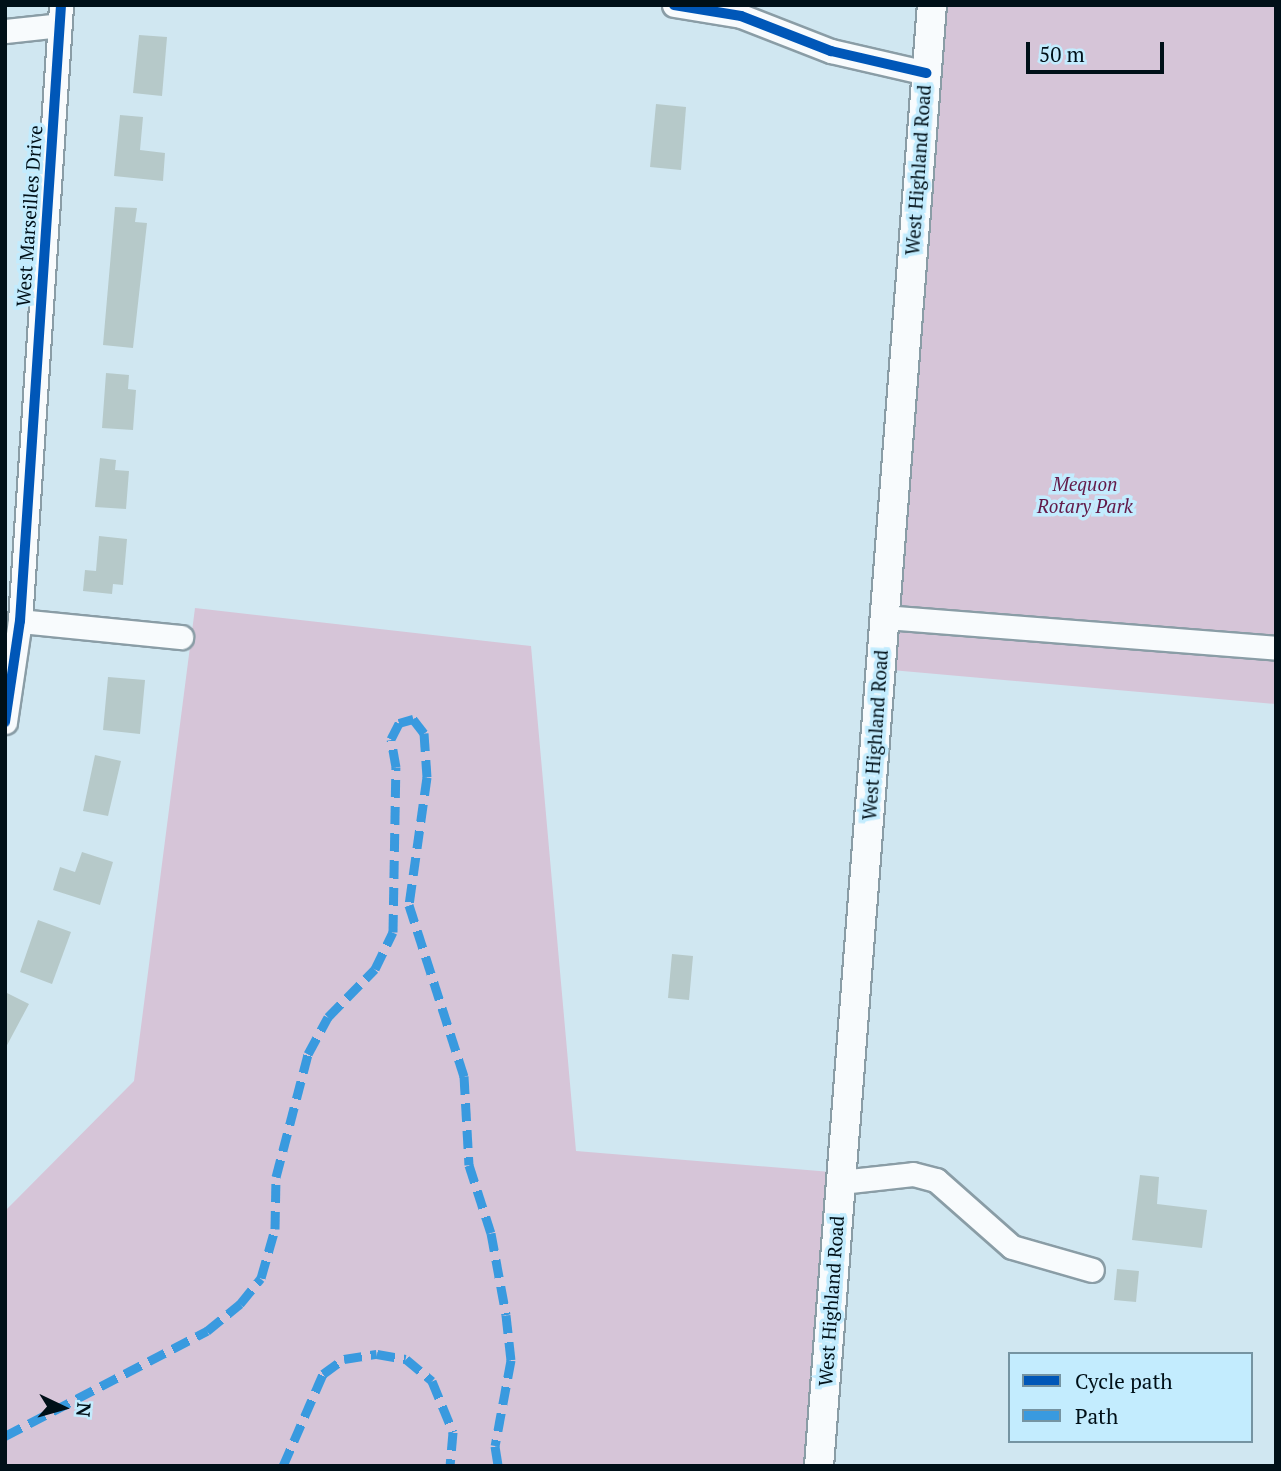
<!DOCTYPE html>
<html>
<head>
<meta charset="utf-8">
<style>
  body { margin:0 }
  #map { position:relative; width:1281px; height:1471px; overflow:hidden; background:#d0e7f1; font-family:"PT Serif",serif }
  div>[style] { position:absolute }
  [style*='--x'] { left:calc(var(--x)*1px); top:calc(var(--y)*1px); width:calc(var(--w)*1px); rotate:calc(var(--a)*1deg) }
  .green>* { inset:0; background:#d6c5d8 }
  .building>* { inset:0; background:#b6c9c9 }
  .roads { filter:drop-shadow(2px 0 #8a9da6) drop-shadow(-2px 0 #8a9da6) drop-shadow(0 2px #8a9da6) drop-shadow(0 -2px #8a9da6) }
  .minor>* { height:23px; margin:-11.5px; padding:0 11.5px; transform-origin:11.5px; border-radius:11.5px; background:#f8fbfd }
  .major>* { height:28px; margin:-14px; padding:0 14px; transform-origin:14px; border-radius:14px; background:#f8fbfd }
  .quiet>* { height:9px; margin-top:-4.5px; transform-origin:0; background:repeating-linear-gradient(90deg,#399adf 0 18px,transparent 0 27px) }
  .cycleway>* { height:10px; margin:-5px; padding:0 5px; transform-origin:5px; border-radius:5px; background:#0057b8 }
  span { translate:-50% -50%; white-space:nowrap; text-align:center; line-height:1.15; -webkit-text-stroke:7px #c3ecfe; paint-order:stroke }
  .street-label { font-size:19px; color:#001018 }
  .park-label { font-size:19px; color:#631a49; font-style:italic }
  .frame { position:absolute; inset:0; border:7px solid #001018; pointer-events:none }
  .legend { position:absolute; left:1008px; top:1352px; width:245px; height:91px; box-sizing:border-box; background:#c3ecfe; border:2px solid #7594a2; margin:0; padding:9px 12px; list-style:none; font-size:21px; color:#001018 }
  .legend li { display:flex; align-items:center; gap:14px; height:35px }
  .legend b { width:35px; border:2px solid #7594a2 }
  .north { position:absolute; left:28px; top:1373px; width:70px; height:70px; -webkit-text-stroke:5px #c3ecfe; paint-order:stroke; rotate:95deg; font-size:19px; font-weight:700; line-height:28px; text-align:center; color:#001018 }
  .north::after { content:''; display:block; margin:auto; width:24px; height:32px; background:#001018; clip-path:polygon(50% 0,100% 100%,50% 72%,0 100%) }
  .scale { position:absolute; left:1026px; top:42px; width:138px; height:32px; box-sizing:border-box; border:4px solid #001018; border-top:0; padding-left:9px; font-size:21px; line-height:24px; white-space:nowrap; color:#001018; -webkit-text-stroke:5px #c3ecfe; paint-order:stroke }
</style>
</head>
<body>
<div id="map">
  <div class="green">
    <div style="clip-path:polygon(932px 5px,1276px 5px,1276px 704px,880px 669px)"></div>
    <div style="clip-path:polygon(195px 608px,531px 646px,576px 1151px,831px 1172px,819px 1466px,5px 1466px,5px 1211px,134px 1081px)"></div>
  </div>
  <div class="building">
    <div style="clip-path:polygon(139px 35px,167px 37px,162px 96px,133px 93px)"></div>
    <div style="clip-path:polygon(656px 104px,686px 107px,681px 170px,650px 167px)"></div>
    <div style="clip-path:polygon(120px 115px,143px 117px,140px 150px,165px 153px,163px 181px,114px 176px)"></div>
    <div style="clip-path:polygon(115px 207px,137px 208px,135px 222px,147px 223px,133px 348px,103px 345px)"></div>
    <div style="clip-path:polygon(106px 373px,129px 375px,128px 389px,136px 390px,133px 430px,102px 428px)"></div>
    <div style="clip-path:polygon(100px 458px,116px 460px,115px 470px,129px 471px,126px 509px,95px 507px)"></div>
    <div style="clip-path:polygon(99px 536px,127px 539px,123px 585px,113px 584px,112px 594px,83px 591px,85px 570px,96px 571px)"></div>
    <div style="clip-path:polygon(108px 677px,145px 680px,140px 734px,103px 730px)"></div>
    <div style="clip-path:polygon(95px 755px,121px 761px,108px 816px,83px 811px)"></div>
    <div style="clip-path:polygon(82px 852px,113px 862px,100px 905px,53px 890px,60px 867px,75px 872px)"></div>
    <div style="clip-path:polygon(38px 920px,71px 932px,52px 984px,20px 972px)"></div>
    <div style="clip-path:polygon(672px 954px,693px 956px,689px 1000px,668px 998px)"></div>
    <div style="clip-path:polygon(5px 992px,29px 1004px,5px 1049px)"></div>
    <div style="clip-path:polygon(1140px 1175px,1159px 1177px,1157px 1204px,1207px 1210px,1202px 1248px,1132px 1240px)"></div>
    <div style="clip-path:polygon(1117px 1269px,1139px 1271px,1136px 1302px,1114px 1300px)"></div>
  </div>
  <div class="roads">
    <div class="minor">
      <div style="--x:674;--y:5;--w:68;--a:9.3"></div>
      <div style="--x:741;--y:16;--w:97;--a:21.3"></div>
      <div style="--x:831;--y:51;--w:98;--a:13"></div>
      <div style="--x:5;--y:31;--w:55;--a:-6.2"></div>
      <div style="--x:885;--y:617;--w:392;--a:4.5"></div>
      <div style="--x:20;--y:621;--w:162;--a:5.7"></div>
      <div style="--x:5;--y:722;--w:102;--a:-81.6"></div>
      <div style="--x:20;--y:621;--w:617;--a:-86.19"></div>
      <div style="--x:841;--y:1182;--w:72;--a:-6.3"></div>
      <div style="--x:913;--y:1174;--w:24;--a:15"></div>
      <div style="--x:936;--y:1180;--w:101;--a:41.4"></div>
      <div style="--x:1012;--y:1247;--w:83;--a:16"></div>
    </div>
    <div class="major">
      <div style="--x:819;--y:1466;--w:1465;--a:-85.58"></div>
    </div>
  </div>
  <div class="quiet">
    <div style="--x:5;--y:1436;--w:228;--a:-27.5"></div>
    <div style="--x:207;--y:1331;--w:43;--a:-39.3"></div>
    <div style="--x:240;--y:1304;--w:33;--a:-51"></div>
    <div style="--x:261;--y:1278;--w:51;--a:-74.1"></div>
    <div style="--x:275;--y:1229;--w:52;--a:-88.9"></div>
    <div style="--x:276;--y:1177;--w:127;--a:-75.4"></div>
    <div style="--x:308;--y:1054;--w:42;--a:-61.6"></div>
    <div style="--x:328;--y:1017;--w:67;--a:-45.6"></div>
    <div style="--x:375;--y:969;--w:41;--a:-64.1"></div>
    <div style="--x:393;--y:932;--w:165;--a:-89"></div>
    <div style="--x:396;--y:767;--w:28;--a:-100"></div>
    <div style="--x:391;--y:739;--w:18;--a:-63"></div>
    <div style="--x:399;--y:723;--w:15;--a:-16"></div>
    <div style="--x:413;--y:719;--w:18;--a:52"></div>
    <div style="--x:424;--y:733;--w:44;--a:86.1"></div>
    <div style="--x:427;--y:777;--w:129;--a:98"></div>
    <div style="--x:409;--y:905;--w:180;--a:72.2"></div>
    <div style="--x:464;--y:1076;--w:89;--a:86.8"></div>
    <div style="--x:469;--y:1165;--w:71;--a:72.1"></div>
    <div style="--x:491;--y:1233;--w:83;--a:79.6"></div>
    <div style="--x:506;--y:1315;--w:45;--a:83.7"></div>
    <div style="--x:511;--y:1360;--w:87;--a:100.5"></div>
    <div style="--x:495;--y:1446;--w:20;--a:81"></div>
    <div style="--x:283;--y:1466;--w:100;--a:-66.5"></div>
    <div style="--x:323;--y:1374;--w:26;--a:-36"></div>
    <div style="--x:344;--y:1359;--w:33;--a:-9"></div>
    <div style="--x:377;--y:1354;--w:29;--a:10"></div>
    <div style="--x:406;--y:1359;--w:34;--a:40"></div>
    <div style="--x:432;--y:1381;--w:55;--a:67.6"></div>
    <div style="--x:453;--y:1432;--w:34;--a:95"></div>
  </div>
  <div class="cycleway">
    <div style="--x:674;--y:5;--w:68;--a:9.3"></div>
    <div style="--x:741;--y:16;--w:97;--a:21.3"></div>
    <div style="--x:831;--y:51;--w:98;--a:13"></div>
    <div style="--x:5;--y:722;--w:102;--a:-81.6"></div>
    <div style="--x:20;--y:621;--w:617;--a:-86.19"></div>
  </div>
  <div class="street-label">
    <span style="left:918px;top:170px;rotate:-86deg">West Highland Road</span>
    <span style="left:29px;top:216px;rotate:-86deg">West Marseilles Drive</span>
    <span style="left:875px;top:735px;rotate:-86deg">West Highland Road</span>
    <span style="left:831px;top:1301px;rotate:-86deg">West Highland Road</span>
  </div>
  <div class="park-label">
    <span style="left:1085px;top:495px">Mequon<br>Rotary Park</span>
  </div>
  <div class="frame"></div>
  <ul class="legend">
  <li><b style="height:9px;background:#0057b8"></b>Cycle path</li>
  <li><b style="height:9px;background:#399adf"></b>Path</li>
  </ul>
  <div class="north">N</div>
  <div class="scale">50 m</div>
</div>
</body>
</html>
